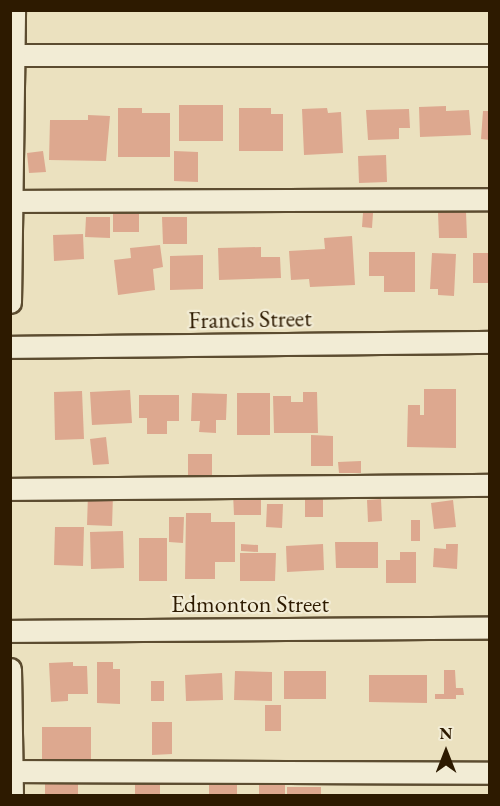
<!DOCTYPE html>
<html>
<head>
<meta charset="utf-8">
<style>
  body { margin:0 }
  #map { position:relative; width:500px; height:806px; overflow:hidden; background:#ebe1bf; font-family:"EB Garamond",serif }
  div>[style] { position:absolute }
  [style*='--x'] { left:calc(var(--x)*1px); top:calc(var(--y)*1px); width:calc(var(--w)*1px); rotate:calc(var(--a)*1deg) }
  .building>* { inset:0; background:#dda88f }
  .roads { filter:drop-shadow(2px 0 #5c4c30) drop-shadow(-2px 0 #5c4c30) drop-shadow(0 2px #5c4c30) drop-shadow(0 -2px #5c4c30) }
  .minor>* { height:21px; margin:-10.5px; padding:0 10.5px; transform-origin:10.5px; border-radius:10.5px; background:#f2ecd5 }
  span { translate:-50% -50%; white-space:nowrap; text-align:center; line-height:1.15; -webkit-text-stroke:4.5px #f2ecd5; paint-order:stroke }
  .street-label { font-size:24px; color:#2d1a00 }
  .frame { position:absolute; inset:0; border:12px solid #2d1a00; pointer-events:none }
  .north { position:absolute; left:416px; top:722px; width:60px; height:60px; -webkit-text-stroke:4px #f2ecd5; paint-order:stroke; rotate:0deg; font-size:16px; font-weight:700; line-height:24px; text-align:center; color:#2d1a00 }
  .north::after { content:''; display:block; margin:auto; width:21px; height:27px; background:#2d1a00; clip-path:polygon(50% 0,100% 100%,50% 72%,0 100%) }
</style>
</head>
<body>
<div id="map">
  <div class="building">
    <div style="clip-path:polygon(179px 105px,223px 105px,223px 141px,179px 141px)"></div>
    <div style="clip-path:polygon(446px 106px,446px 111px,469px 110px,471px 135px,420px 137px,419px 107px)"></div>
    <div style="clip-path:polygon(118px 108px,142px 108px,142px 113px,170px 113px,170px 157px,118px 157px)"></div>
    <div style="clip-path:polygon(239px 108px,271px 108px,271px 114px,283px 114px,283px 151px,239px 151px)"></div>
    <div style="clip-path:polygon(327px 108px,328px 113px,341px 112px,343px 153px,304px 155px,302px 109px)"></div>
    <div style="clip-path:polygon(409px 109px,410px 128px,399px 128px,399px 139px,368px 140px,366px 110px)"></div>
    <div style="clip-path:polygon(483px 111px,490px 111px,490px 140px,481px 139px)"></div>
    <div style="clip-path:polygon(88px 115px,110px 116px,106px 161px,49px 160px,50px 120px,88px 120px)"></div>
    <div style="clip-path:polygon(43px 151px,46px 172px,29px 173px,27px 153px)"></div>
    <div style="clip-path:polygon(174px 151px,198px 152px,198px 182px,174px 181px)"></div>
    <div style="clip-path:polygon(386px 155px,387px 182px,359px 183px,358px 156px)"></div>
    <div style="clip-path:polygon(438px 212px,466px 212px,467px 238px,439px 238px)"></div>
    <div style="clip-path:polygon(113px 213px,139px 213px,139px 232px,113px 232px)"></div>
    <div style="clip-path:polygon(363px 213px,373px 213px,372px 228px,362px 227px)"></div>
    <div style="clip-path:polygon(86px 217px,110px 217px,110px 238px,85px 237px)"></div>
    <div style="clip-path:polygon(162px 217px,187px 217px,187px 244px,163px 244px)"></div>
    <div style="clip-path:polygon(83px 234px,84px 259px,54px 261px,53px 235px)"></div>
    <div style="clip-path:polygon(352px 236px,355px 285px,310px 287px,309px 279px,291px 280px,289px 251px,325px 249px,324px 238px)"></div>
    <div style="clip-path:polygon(160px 245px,163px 267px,153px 269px,155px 290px,118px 295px,114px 260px,131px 258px,130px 248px)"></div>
    <div style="clip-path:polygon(261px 247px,261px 257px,280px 257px,281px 278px,219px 280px,218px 248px)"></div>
    <div style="clip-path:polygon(369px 252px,415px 252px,415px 292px,384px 292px,384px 276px,369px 276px)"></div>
    <div style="clip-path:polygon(432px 253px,456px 254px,454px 296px,438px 295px,438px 289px,430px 289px)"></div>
    <div style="clip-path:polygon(473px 253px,490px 253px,490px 283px,473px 283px)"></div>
    <div style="clip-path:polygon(203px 255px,203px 289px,170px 290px,170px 256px)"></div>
    <div style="clip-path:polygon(424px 389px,456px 389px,456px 448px,407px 447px,408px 405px,420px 405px,420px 415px,424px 415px)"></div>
    <div style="clip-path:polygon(130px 390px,132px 423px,92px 425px,90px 392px)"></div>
    <div style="clip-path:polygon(82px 391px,84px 439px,55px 440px,54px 392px)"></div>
    <div style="clip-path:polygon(303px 392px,317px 392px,318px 433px,274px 433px,273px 396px,291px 396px,291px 402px,303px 402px)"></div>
    <div style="clip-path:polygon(192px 393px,227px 394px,226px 420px,216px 420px,216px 433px,199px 432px,200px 421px,191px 421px)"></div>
    <div style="clip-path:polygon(237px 393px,270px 393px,270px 435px,237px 435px)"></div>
    <div style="clip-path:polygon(139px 395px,179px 395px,179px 421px,167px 421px,167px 434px,147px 434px,147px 418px,139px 418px)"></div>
    <div style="clip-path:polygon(311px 435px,333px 436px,333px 466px,311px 466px)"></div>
    <div style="clip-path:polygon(106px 437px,109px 464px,93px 465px,90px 439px)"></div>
    <div style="clip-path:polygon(188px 454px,212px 454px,212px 476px,188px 476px)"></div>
    <div style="clip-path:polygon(361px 461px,361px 473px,339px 473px,338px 462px)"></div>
    <div style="clip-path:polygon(305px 491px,328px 491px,328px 498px,323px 498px,323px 517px,305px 517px)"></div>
    <div style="clip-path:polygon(261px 492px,261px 515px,234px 515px,233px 493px)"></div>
    <div style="clip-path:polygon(88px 494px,113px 494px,112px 526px,87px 525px)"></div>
    <div style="clip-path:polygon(381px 499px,382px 521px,368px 522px,367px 500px)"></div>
    <div style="clip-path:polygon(453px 500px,456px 527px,434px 529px,431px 503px)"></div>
    <div style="clip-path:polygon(267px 504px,283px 504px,282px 528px,266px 527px)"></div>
    <div style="clip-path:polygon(186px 513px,211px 513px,211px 522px,235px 522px,235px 562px,215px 562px,215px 579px,185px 579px)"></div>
    <div style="clip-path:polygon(169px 517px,184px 517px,183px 543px,169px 542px)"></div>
    <div style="clip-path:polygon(411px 520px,420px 520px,420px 541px,411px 541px)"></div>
    <div style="clip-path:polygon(55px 527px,84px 527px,83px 566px,54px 565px)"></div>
    <div style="clip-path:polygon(123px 531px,124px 568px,91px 569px,90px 532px)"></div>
    <div style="clip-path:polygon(139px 538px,167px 538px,167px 581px,139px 581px)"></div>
    <div style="clip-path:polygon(335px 542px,378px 542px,378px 568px,336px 568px)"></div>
    <div style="clip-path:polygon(241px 544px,258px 545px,258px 552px,241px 551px)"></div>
    <div style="clip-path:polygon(323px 544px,324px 570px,287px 572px,286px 546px)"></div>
    <div style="clip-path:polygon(446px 544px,458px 544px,457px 569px,433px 567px,434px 548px,446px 549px)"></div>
    <div style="clip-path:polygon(400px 552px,416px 552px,416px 583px,386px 583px,386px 560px,400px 560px)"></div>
    <div style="clip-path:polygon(240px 553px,276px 553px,275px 581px,240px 581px)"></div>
    <div style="clip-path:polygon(73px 662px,73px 666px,87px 666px,88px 694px,68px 694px,68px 701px,51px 702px,49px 663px)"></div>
    <div style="clip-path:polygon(97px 662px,113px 662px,113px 669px,120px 669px,120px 704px,97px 703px)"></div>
    <div style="clip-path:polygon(444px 670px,455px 670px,456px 688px,463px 688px,464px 695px,456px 695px,456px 699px,435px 699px,435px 694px,444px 694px)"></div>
    <div style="clip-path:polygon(235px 671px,272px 672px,272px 701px,234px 700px)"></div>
    <div style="clip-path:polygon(284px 671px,326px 671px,326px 699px,284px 699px)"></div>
    <div style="clip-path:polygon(222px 673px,223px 700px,186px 701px,185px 675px)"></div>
    <div style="clip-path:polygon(369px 675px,427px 675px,427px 703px,369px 702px)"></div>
    <div style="clip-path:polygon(151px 681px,164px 681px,164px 701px,151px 701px)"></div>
    <div style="clip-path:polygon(265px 705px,281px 705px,281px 731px,265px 731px)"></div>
    <div style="clip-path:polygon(152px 722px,172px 722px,172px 754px,152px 755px)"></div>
    <div style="clip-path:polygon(42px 727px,91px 727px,91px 760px,42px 760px)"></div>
    <div style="clip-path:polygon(45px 778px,78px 778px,78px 796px,45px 796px)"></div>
    <div style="clip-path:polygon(135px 778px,160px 778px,160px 796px,135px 796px)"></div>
    <div style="clip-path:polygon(209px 780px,237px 780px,237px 796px,209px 796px)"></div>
    <div style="clip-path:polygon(259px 783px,285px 783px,285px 796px,259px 796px)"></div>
    <div style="clip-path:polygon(287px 787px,321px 787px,321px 796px,287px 796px)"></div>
  </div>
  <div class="roads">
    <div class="minor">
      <div style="--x:10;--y:55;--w:480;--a:0"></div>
      <div style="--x:10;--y:201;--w:480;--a:-0.2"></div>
      <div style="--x:10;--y:302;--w:292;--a:-89.2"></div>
      <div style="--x:10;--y:347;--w:480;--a:-0.6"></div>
      <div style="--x:10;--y:489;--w:480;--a:-0.5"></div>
      <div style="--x:10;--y:631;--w:480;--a:-0.4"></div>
      <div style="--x:10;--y:669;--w:127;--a:89.1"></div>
      <div style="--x:10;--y:771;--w:480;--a:0.2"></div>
    </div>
  </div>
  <div class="street-label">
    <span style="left:250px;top:319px;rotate:-1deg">Francis Street</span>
    <span style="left:250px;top:604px">Edmonton Street</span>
  </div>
  <div class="frame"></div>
  <div class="north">N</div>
</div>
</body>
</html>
